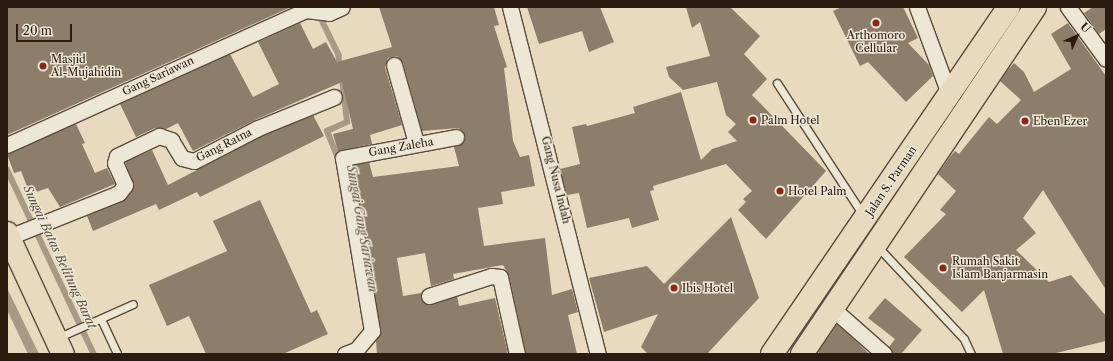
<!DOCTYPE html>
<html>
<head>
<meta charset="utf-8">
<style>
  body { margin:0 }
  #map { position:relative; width:1113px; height:361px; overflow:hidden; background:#e7dabf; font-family:"Libre Caslon Text",serif }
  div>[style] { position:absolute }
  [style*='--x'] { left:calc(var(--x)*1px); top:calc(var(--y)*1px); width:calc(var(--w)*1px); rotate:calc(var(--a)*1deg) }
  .water>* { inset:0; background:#a79984 }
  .stream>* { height:5.5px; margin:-2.75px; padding:0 2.75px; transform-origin:2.75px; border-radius:2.75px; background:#a79984 }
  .building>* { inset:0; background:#8d7e6b }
  .roads { filter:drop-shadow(1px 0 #5b4b3c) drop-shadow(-1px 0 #5b4b3c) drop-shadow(0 1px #5b4b3c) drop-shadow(0 -1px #5b4b3c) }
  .lane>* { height:7px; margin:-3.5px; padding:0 3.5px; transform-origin:3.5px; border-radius:3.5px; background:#efe7d5 }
  .street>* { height:15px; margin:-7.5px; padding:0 7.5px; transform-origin:7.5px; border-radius:7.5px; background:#efe7d5 }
  .primary>* { height:22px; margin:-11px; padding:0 11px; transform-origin:11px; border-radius:11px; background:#e7dabf }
  .highway>* { height:22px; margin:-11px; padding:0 11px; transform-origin:11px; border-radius:11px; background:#e7dabf }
  .dots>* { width:11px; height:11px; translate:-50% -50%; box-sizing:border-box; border:2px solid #efe7d5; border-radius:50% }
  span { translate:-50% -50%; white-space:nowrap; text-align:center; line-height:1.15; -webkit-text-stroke:3px #efe7d5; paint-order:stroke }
  .poi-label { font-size:11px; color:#2c1b11 }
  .left { translate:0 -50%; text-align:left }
  .street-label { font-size:11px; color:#2c1b11 }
  .water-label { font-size:12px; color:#5d4d3f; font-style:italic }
  .frame { position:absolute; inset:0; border:8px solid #2c1b11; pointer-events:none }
  .north { position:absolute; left:1057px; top:16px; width:40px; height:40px; -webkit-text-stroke:3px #efe7d5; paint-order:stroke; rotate:45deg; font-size:11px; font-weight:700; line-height:16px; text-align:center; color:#2c1b11 }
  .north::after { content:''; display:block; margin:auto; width:14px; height:18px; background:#2c1b11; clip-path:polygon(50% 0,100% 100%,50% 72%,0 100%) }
  .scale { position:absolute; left:16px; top:24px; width:56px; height:18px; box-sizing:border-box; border:2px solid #2c1b11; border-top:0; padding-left:5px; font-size:12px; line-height:14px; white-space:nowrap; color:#2c1b11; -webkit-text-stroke:3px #efe7d5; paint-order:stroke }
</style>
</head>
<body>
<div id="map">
  <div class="water">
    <div style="clip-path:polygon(7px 288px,39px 354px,28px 354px,7px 310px)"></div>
  </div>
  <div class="stream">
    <div style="--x:319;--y:14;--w:46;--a:64"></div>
    <div style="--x:339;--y:55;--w:13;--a:86"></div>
    <div style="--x:339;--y:161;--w:32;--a:-112"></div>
    <div style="--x:327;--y:131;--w:22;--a:-24"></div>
    <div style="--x:347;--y:122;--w:43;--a:-96.6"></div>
    <div style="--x:7;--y:169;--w:204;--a:64.8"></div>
  </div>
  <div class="building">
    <div style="clip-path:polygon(7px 7px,291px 7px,7px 135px)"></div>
    <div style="clip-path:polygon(379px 7px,494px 7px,499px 25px,494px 26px,507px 67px,504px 68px,513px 141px,520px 157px,529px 155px,535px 186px,501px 192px,503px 204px,478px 208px,484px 246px,545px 238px,552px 295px,572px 289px,578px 312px,568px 315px,577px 354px,526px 354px,509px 275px,503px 265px,453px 274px,454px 279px,431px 286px,425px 253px,397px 258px,403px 296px,421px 293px,421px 299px,428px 305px,457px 296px,459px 306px,495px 298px,508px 354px,377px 354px,376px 341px,381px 330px,353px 165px,369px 162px,373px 177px,459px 166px,454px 147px,462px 144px,465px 136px,459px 128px,422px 131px,403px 63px,397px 56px,388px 58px,385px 67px,402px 125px,370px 135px,372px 144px,338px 151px,333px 134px,353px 129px,342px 82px,255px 120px,193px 151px,178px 123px,166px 129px,155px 128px,136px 137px,120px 104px,230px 54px,253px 97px,279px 84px,258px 42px,300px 23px,313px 49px,326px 42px,337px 62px,392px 47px)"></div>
    <div style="clip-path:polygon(527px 7px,600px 7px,614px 42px,589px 52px,582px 31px,539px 44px)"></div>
    <div style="clip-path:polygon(686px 7px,730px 7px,760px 36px,744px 54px,767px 79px,752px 95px,826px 171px,766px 239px,738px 210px,746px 202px,743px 199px,752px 191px,726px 164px,653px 186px,654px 190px,650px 191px,659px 220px,632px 228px,629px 218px,587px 228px,579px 193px,567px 195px,560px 169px,580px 164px,572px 127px,586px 124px,587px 126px,635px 113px,633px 107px,681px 92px,701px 160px,712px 149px,737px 141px,728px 132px,736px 124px,726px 115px,717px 82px,683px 90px,669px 77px,666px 67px,710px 56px,700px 22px,692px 28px)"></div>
    <div style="clip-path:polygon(842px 7px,903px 7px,918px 38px,908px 43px,929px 65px,933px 76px,906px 102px,868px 62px,860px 66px,833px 11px)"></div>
    <div style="clip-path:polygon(1093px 7px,1106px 7px,1106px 29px,1099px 34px,1084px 13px)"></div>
    <div style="clip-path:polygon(1068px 23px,1106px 76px,1106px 290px,1043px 190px,1023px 218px,1036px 233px,1016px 250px,1049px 282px,1071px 275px,1106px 316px,1106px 341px,1052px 354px,1003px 354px,984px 290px,962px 312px,904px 257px,946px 214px,940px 210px,956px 191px,938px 174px,949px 158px,955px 151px,959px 154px,989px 117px,997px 124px,1021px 100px,1000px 81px,1007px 71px,1014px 63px,1024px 72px,1034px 92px,1071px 69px,1051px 34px)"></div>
    <div style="clip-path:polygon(313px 115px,324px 136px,306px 145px,200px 197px,197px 192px,159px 210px,156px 204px,93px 231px,87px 216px,122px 201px,132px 190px,133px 182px,125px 162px,152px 150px,168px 185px,262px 136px)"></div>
    <div style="clip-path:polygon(76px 124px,85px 143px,82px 144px,95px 173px,107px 168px,115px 184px,60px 207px,48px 188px,30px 194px,21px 171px,14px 173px,7px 154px)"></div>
    <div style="clip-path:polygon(260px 200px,311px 313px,317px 310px,328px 334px,283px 354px,206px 354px,189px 316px,167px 326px,149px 285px,227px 251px,213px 221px)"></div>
    <div style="clip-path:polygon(731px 217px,759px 298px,707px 354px,648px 354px,641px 347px,658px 314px,604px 332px,589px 278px,647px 266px,664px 284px)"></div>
    <div style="clip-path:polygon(885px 298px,922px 330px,901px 354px,893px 354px,889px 347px,895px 339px,868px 318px)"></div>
    <div style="clip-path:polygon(837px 324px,858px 343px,869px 354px,820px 354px,818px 352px)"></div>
  </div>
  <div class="roads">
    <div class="lane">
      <div style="--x:777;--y:83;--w:158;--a:56.9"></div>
      <div style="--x:877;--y:246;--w:127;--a:46.9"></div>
      <div style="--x:964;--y:339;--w:17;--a:65"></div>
      <div style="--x:101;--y:319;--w:38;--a:65"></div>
      <div style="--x:57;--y:338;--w:83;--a:-24.1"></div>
    </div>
    <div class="street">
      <div style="--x:510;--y:7;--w:358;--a:75.8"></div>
      <div style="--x:917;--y:7;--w:93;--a:69.8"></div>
      <div style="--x:1068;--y:7;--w:64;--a:53.8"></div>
      <div style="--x:394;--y:65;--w:81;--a:74.2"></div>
      <div style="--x:7;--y:145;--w:328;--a:-24.3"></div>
      <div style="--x:306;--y:10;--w:23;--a:7"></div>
      <div style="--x:329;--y:13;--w:14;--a:-25"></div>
      <div style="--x:9;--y:237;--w:118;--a:-21.8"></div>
      <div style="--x:119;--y:193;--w:10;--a:-53"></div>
      <div style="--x:125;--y:185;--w:24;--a:-114"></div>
      <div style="--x:115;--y:163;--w:7;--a:-74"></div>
      <div style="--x:117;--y:156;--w:47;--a:-25.5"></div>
      <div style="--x:159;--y:136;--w:13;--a:18"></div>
      <div style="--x:171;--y:140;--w:21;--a:59"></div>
      <div style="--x:182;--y:158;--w:12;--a:14"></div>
      <div style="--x:194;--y:161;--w:72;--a:-27.3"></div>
      <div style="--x:258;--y:128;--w:82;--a:-22.2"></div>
      <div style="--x:429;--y:296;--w:65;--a:-17.9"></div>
      <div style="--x:491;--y:276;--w:9;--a:6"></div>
      <div style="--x:500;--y:277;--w:79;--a:77.6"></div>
      <div style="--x:833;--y:309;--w:68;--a:41.4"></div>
      <div style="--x:345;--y:354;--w:12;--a:-20"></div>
      <div style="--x:356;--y:350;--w:25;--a:-50"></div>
      <div style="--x:372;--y:331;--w:175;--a:-99.5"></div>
      <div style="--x:343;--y:158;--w:115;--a:-10.5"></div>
    </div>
    <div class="primary">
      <div style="--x:7;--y:233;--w:133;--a:65.2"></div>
    </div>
    <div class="highway">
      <div style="--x:772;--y:354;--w:420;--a:-55.7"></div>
      <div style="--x:802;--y:354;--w:418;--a:-56.1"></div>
    </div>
  </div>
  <div class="dots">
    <div style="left:876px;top:23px;background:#8f2418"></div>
    <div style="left:43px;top:66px;background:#8f2418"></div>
    <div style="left:753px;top:120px;background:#8f2418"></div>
    <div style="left:1025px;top:121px;background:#8f2418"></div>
    <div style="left:780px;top:191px;background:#8f2418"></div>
    <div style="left:943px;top:268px;background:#8f2418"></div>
    <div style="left:674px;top:288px;background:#8f2418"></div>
  </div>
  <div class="poi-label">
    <span style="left:876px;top:42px">Arthomoro<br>Cellular</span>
    <span class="left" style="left:51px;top:66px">Masjid<br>Al-Mujahidin</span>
    <span class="left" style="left:761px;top:120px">Palm Hotel</span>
    <span class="left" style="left:1033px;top:121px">Eben Ezer</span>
    <span class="left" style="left:788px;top:191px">Hotel Palm</span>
    <span class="left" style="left:952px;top:268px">Rumah Sakit<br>Islam Banjarmasin</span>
    <span class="left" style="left:682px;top:288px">Ibis Hotel</span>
  </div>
  <div class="street-label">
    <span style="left:158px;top:76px;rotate:-25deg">Gang Sariawan</span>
    <span style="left:224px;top:145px;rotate:-27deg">Gang Ratna</span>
    <span style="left:401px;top:147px;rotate:-10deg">Gang Zaleha</span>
    <span style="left:556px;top:180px;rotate:76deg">Gang Nusa Indah</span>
    <span style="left:891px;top:181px;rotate:-56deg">Jalan S. Parman</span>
  </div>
  <div class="water-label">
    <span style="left:362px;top:229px;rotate:80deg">Sungai Gang Sariawan</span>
    <span style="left:60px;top:257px;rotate:65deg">Sungai Batas Belitung Barat</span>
  </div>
  <div class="frame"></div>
  <div class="north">U</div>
  <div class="scale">20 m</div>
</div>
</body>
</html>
